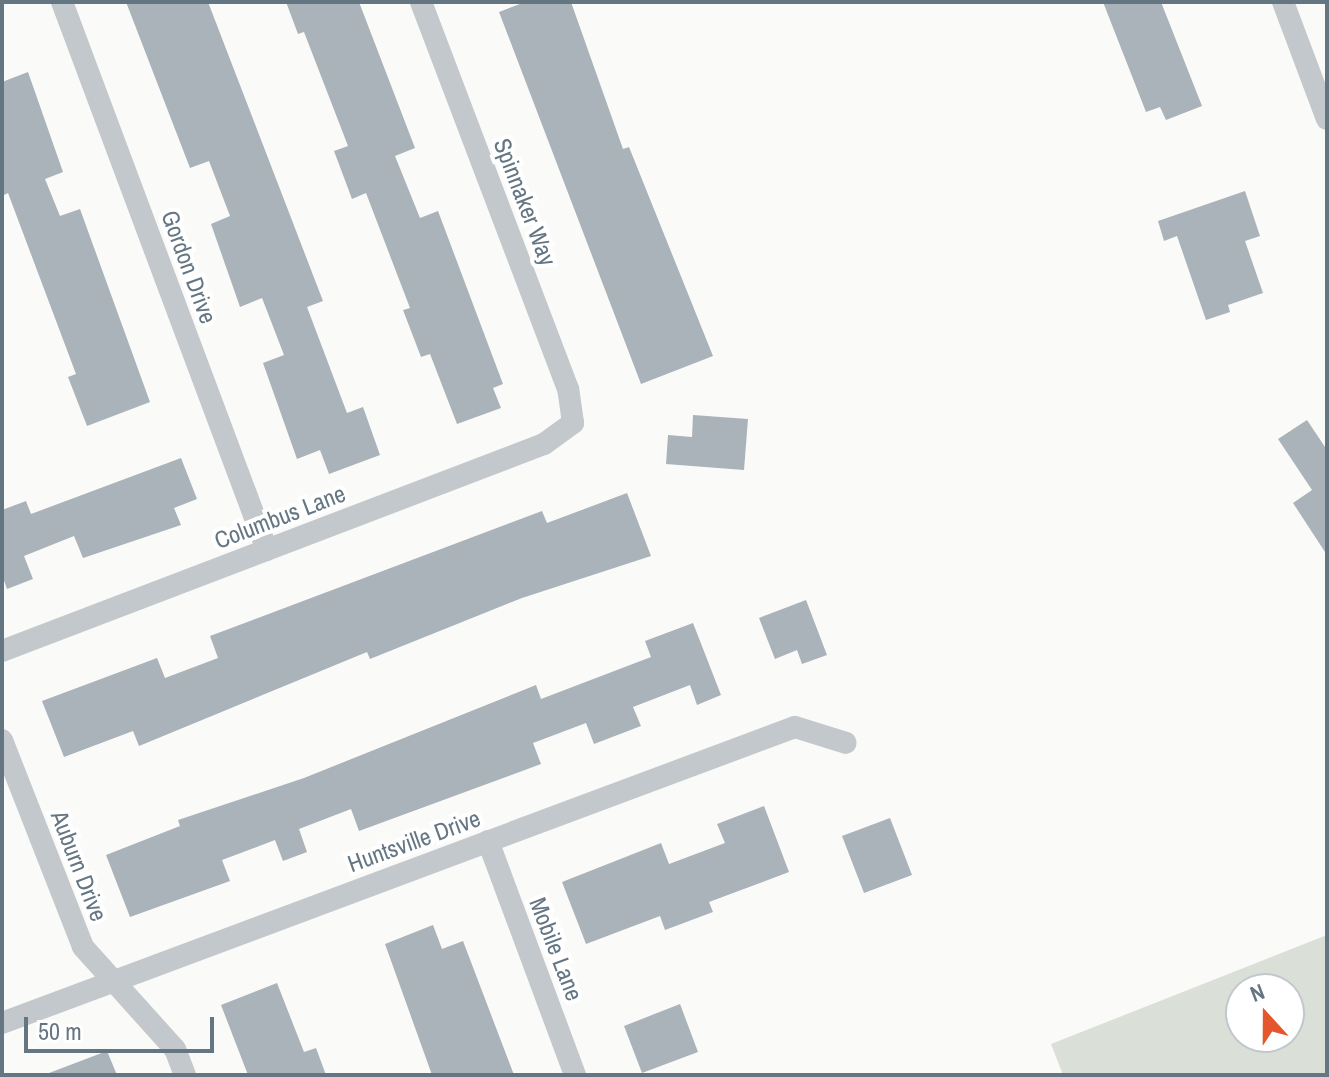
<!DOCTYPE html>
<html>
<head>
<meta charset="utf-8">
<style>
  body { margin:0 }
  #map { position:relative; width:1329px; height:1077px; overflow:hidden; background:#fafaf8; font-family:"Archivo Narrow",sans-serif }
  div>[style] { position:absolute }
  [style*='--x'] { left:calc(var(--x)*1px); top:calc(var(--y)*1px); width:calc(var(--w)*1px); rotate:calc(var(--a)*1deg) }
  .green>* { inset:0; background:#dadfd7 }
  .building>* { inset:0; background:#aab3b9 }
  .street>* { height:22px; margin:-11px; padding:0 11px; transform-origin:11px; border-radius:11px; background:#c3c8cc }
  span { translate:-50% -50%; white-space:nowrap; text-align:center; line-height:1.15; -webkit-text-stroke:8px #fff; paint-order:stroke }
  .street-label { font-size:24px; color:#657683 }
  .frame { position:absolute; inset:0; border:4px solid #657683; pointer-events:none }
  .north { position:absolute; left:1225px; top:973px; width:80px; height:80px; box-sizing:border-box; background:#fff; border:2px solid #c1c8cd; border-radius:50%; rotate:339deg; font-size:22px; font-weight:700; line-height:32px; text-align:center; color:#657683 }
  .north::after { content:''; display:block; margin:auto; width:28px; height:36px; background:#e4572e; clip-path:polygon(50% 0,100% 100%,50% 72%,0 100%) }
  .scale { position:absolute; left:24px; top:1017px; width:190px; height:36px; box-sizing:border-box; border:4px solid #657683; border-top:0; padding-left:10px; font-size:24px; line-height:28px; white-space:nowrap; color:#657683; -webkit-text-stroke:6px #fff; paint-order:stroke }
</style>
</head>
<body>
<div id="map">
  <div class="green">
    <div style="clip-path:polygon(evenodd,1327px 935px,1327px 1075px,1063px 1075px,1051px 1044px,1327px 935px,1241px 989px,1289px 989px,1289px 1037px,1241px 1037px,1241px 989px)"></div>
  </div>
  <div class="building">
    <div style="clip-path:polygon(126px 2px,208px 2px,323px 301px,307px 307px,347px 413px,363px 407px,380px 455px,329px 474px,320px 450px,297px 459px,263px 363px,284px 355px,262px 298px,240px 307px,211px 224px,230px 216px,209px 161px,190px 168px)"></div>
    <div style="clip-path:polygon(286px 2px,359px 2px,415px 148px,395px 156px,420px 218px,438px 211px,503px 384px,493px 388px,501px 408px,457px 424px,430px 354px,421px 357px,403px 310px,410px 308px,366px 193px,352px 199px,334px 151px,348px 146px,304px 32px,298px 34px)"></div>
    <div style="clip-path:polygon(525px 2px,571px 2px,623px 149px,629px 147px,713px 356px,641px 384px,499px 12px)"></div>
    <div style="clip-path:polygon(1103px 2px,1161px 2px,1202px 106px,1166px 120px,1160px 107px,1146px 112px)"></div>
    <div style="clip-path:polygon(28px 72px,63px 172px,45px 179px,60px 216px,80px 209px,150px 402px,87px 426px,68px 377px,76px 374px,8px 193px,2px 196px,2px 82px)"></div>
    <div style="clip-path:polygon(1245px 191px,1260px 236px,1245px 241px,1263px 293px,1228px 305px,1230px 312px,1206px 320px,1177px 236px,1164px 241px,1158px 221px)"></div>
    <div style="clip-path:polygon(693px 415px,748px 419px,744px 470px,666px 464px,668px 435px,692px 437px)"></div>
    <div style="clip-path:polygon(1307px 420px,1327px 450px,1327px 555px,1293px 503px,1312px 490px,1278px 439px)"></div>
    <div style="clip-path:polygon(181px 458px,197px 499px,174px 508px,181px 525px,83px 558px,74px 536px,24px 556px,33px 579px,7px 589px,2px 575px,2px 510px,26px 501px,31px 514px)"></div>
    <div style="clip-path:polygon(627px 493px,651px 556px,522px 598px,370px 659px,367px 652px,139px 746px,133px 731px,64px 757px,42px 701px,157px 658px,165px 678px,218px 658px,210px 636px,542px 511px,547px 523px)"></div>
    <div style="clip-path:polygon(806px 600px,827px 655px,802px 664px,797px 650px,775px 659px,759px 618px)"></div>
    <div style="clip-path:polygon(693px 623px,721px 695px,697px 705px,690px 685px,633px 707px,641px 726px,594px 744px,586px 723px,533px 743px,541px 764px,359px 831px,351px 809px,299px 829px,307px 852px,283px 861px,275px 840px,222px 860px,230px 881px,130px 917px,106px 855px,180px 826px,178px 820px,304px 778px,536px 685px,541px 699px,651px 657px,645px 641px)"></div>
    <div style="clip-path:polygon(764px 806px,789px 872px,709px 902px,713px 912px,665px 930px,660px 916px,586px 944px,562px 882px,661px 843px,669px 864px,725px 843px,717px 824px)"></div>
    <div style="clip-path:polygon(890px 818px,912px 875px,864px 893px,842px 836px)"></div>
    <div style="clip-path:polygon(433px 925px,442px 949px,463px 941px,514px 1075px,432px 1075px,385px 944px)"></div>
    <div style="clip-path:polygon(277px 983px,304px 1052px,316px 1048px,326px 1075px,248px 1075px,221px 1005px)"></div>
    <div style="clip-path:polygon(680px 1004px,698px 1052px,642px 1073px,624px 1026px)"></div>
    <div style="clip-path:polygon(107px 1051px,117px 1075px,50px 1075px,49px 1073px)"></div>
  </div>
  <div class="street">
    <div style="--x:62;--y:2;--w:585;--a:69.49"></div>
    <div style="--x:1283;--y:2;--w:125;--a:69.4"></div>
    <div style="--x:2;--y:651;--w:580;--a:-20.9"></div>
    <div style="--x:544;--y:444;--w:36;--a:-36"></div>
    <div style="--x:573;--y:423;--w:34;--a:-98"></div>
    <div style="--x:568;--y:389;--w:414;--a:-110.8"></div>
    <div style="--x:2;--y:740;--w:222;--a:68.6"></div>
    <div style="--x:83;--y:947;--w:137;--a:48"></div>
    <div style="--x:175;--y:1049;--w:28;--a:69"></div>
    <div style="--x:488;--y:841;--w:250;--a:69.6"></div>
    <div style="--x:2;--y:1023;--w:846;--a:-20.47"></div>
    <div style="--x:795;--y:727;--w:53;--a:17.4"></div>
  </div>
  <div class="street-label">
    <span style="left:525px;top:202px;rotate:69deg">Spinnaker Way</span>
    <span style="left:189px;top:267px;rotate:70deg">Gordon Drive</span>
    <span style="left:280px;top:517px;rotate:-21deg">Columbus Lane</span>
    <span style="left:414px;top:841px;rotate:-20deg">Huntsville Drive</span>
    <span style="left:79px;top:866px;rotate:69deg">Auburn Drive</span>
    <span style="left:556px;top:949px;rotate:69deg">Mobile Lane</span>
  </div>
  <div class="frame"></div>
  <div class="north">N</div>
  <div class="scale">50 m</div>
</div>
</body>
</html>
